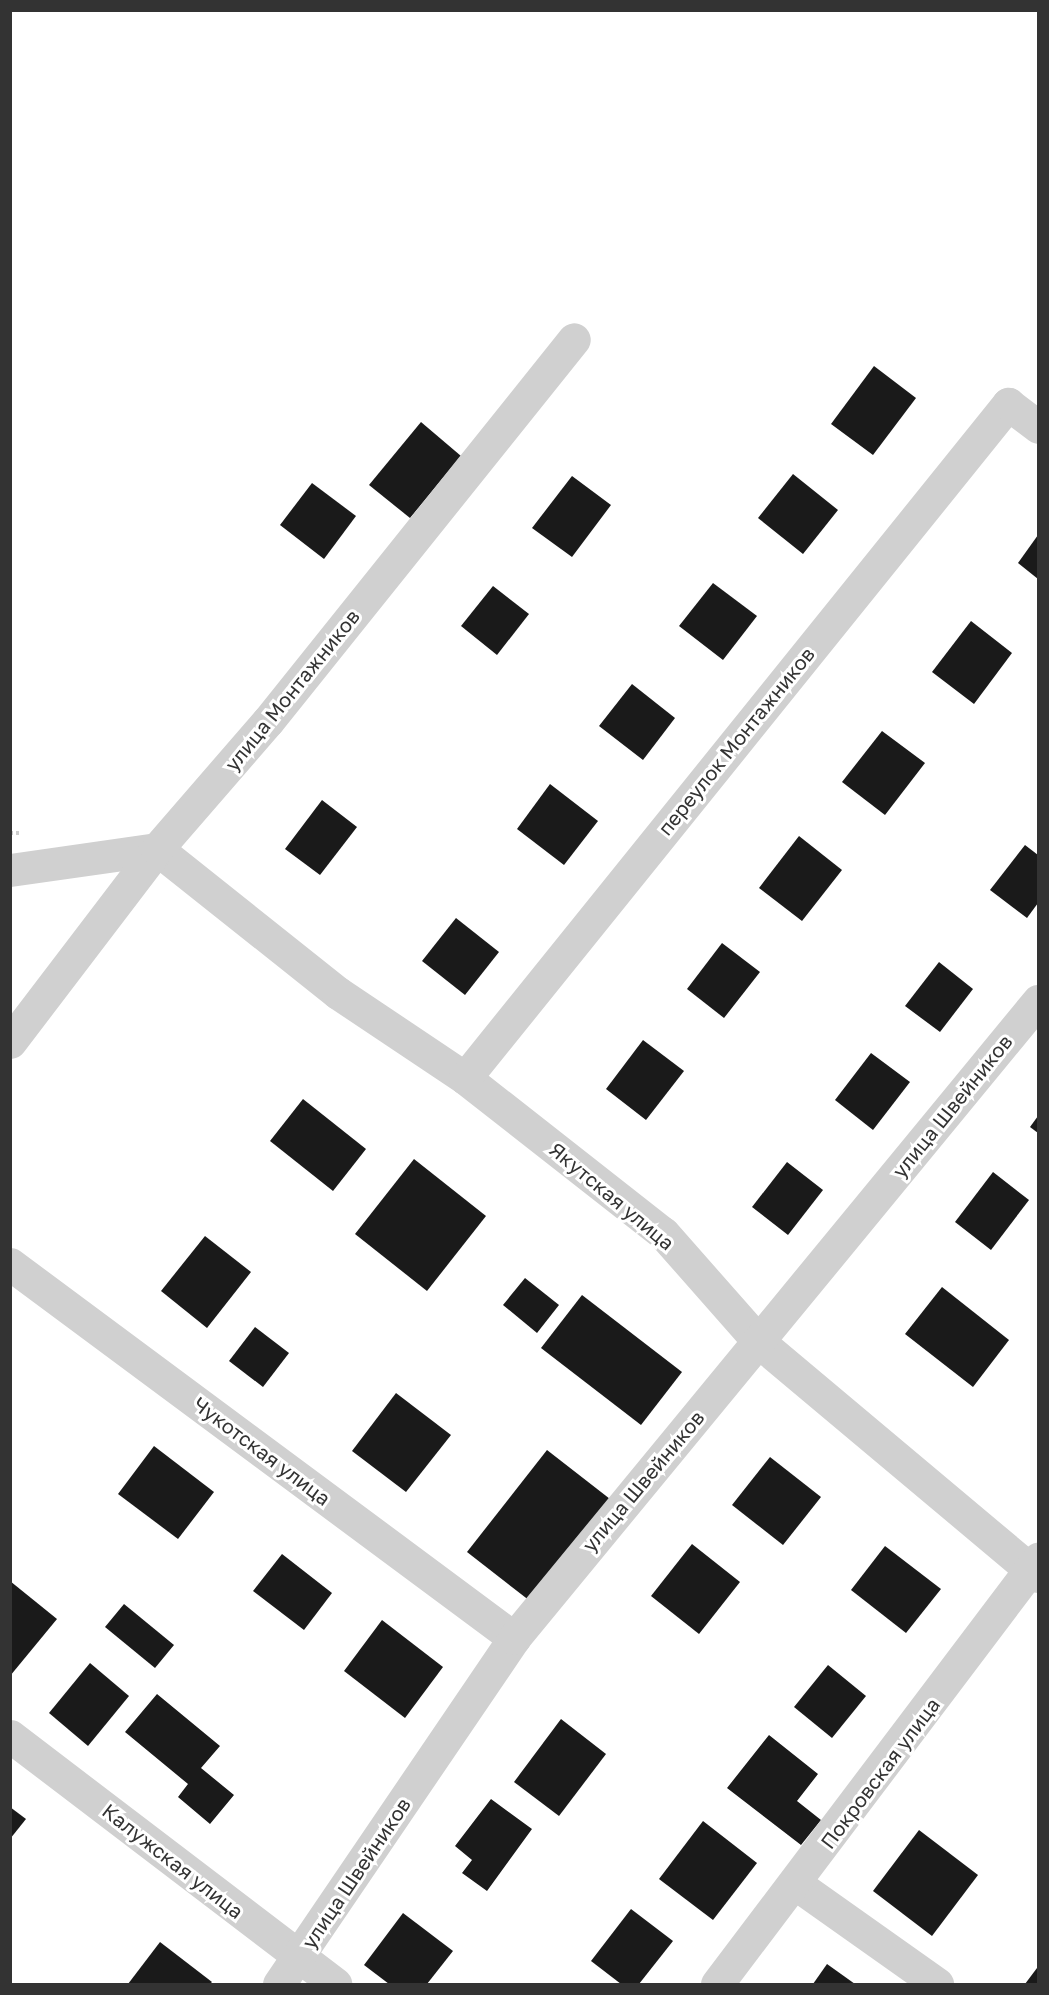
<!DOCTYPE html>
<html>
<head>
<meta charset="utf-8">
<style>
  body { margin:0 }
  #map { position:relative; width:1049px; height:1995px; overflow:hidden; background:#fff; font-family:"Golos Text",sans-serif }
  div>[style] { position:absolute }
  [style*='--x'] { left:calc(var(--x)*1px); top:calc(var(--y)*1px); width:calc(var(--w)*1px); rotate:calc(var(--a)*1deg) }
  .building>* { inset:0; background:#1a1a1a }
  .path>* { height:4px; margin-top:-2px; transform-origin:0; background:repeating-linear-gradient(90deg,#cdcdcd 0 3px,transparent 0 6px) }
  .minor>* { height:33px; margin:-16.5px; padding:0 16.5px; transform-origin:16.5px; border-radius:16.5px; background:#d0d0d0 }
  span { translate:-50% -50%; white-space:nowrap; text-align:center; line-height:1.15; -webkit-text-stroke:6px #fff; paint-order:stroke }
  .street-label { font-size:20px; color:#333 }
  .frame { position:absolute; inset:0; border:12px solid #333; pointer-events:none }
</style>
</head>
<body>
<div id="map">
  <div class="building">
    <div style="clip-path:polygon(874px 366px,916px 398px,873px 455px,831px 424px)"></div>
    <div style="clip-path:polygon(421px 422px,461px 456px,410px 518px,369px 485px)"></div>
    <div style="clip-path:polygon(793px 474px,838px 510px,803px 554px,758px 518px)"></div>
    <div style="clip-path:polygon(572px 476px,611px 505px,572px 557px,532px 528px)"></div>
    <div style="clip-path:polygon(312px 483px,356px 516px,324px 559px,280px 525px)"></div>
    <div style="clip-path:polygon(1038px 535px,1038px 579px,1018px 563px)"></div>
    <div style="clip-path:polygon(713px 583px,757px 616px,723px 660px,679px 626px)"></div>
    <div style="clip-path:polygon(493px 586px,529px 614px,497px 655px,461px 626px)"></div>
    <div style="clip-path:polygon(971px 621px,1012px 653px,974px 704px,932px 672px)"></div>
    <div style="clip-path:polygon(632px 684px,675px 718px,643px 760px,599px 726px)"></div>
    <div style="clip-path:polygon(882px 731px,925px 763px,885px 815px,842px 782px)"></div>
    <div style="clip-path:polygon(550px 784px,598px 821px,564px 865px,517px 829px)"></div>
    <div style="clip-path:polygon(322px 800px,357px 827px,320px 875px,285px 849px)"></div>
    <div style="clip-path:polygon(799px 836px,842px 870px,802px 921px,759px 888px)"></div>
    <div style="clip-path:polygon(1025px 845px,1038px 855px,1038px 903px,1027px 918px,990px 890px)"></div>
    <div style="clip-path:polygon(456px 918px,499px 952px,465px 995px,422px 961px)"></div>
    <div style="clip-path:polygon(722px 943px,760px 972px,724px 1018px,687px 989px)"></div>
    <div style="clip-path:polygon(939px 962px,973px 989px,940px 1032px,905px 1006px)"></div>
    <div style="clip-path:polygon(643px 1040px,684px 1071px,646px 1120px,606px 1089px)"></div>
    <div style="clip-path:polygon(871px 1053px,910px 1082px,873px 1130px,835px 1100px)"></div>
    <div style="clip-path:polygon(303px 1099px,366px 1149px,333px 1191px,270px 1141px)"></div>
    <div style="clip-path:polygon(1038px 1116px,1038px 1133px,1030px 1127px)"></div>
    <div style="clip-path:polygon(414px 1159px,486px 1216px,427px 1291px,355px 1234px)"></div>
    <div style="clip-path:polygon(787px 1162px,823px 1190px,788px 1235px,752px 1207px)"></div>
    <div style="clip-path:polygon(993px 1172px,1029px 1200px,991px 1250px,955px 1222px)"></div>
    <div style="clip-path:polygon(205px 1236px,251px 1272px,207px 1328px,161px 1291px)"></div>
    <div style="clip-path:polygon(525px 1278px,559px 1305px,537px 1333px,503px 1305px)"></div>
    <div style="clip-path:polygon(942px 1287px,1009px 1340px,973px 1387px,905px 1334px)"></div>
    <div style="clip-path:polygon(582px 1295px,682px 1372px,641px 1425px,541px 1348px)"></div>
    <div style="clip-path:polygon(255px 1327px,289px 1353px,263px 1387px,229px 1361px)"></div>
    <div style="clip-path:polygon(396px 1393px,451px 1435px,406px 1492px,352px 1451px)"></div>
    <div style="clip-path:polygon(154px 1446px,214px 1492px,178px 1539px,118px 1494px)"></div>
    <div style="clip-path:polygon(547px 1450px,610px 1499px,530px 1601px,467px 1552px)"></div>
    <div style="clip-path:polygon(770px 1457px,821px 1497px,783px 1545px,732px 1505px)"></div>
    <div style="clip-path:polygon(692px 1544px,740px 1582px,699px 1634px,651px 1596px)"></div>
    <div style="clip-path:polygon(885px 1546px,941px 1589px,906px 1633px,851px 1590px)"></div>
    <div style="clip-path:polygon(282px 1554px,332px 1593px,304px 1630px,253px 1591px)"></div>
    <div style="clip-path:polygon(10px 1581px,57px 1619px,10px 1676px)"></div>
    <div style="clip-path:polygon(124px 1604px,174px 1645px,155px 1668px,105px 1627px)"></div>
    <div style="clip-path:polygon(382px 1620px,443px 1667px,405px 1718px,344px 1671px)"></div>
    <div style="clip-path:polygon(90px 1663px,129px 1696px,88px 1746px,49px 1713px)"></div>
    <div style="clip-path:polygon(828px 1665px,866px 1696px,832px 1738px,794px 1707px)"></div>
    <div style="clip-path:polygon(157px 1694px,220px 1746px,201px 1768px,234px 1795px,210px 1824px,178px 1797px,188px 1784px,125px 1732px)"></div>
    <div style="clip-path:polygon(561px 1719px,606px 1754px,559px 1816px,514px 1782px)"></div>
    <div style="clip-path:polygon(769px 1735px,818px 1774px,797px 1801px,821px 1820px,801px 1845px,727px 1788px)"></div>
    <div style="clip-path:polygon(491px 1799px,532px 1829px,487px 1891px,462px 1873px,472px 1860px,455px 1846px)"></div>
    <div style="clip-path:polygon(10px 1807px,26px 1819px,10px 1839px)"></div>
    <div style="clip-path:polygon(703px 1821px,757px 1863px,713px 1920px,659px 1879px)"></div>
    <div style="clip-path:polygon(919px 1830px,978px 1875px,932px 1936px,873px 1891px)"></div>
    <div style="clip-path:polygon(631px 1909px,673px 1941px,639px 1984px,621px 1984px,591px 1961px)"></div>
    <div style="clip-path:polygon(403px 1913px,453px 1951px,427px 1984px,389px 1984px,364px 1965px)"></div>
    <div style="clip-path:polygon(160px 1942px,212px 1982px,210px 1984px,128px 1984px)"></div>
    <div style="clip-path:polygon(827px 1964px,855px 1984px,813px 1984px)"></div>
    <div style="clip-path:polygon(1037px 1968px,1038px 1984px,1025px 1984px)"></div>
  </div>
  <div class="path">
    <div style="--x:10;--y:833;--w:12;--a:0"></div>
  </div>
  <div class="minor">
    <div style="--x:10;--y:870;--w:148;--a:-8.1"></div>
    <div style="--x:157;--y:849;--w:231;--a:38.5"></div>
    <div style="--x:338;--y:993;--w:153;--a:33.8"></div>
    <div style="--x:465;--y:1078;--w:251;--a:38.1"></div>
    <div style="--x:663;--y:1233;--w:145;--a:48.6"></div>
    <div style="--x:759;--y:1342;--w:364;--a:40"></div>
    <div style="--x:10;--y:1042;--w:243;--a:-52.7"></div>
    <div style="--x:157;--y:849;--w:169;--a:-49.1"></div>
    <div style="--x:268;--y:721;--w:489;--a:-51.3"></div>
    <div style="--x:465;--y:1078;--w:866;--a:-51.14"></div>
    <div style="--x:1008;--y:404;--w:38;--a:37"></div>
    <div style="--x:10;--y:1264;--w:628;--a:36.58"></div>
    <div style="--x:10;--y:1736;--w:409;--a:37.3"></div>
    <div style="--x:796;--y:1884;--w:173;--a:35.3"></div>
    <div style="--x:279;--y:1984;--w:418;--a:-55.8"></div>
    <div style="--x:514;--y:1638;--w:825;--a:-50.56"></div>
    <div style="--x:717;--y:1984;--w:533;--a:-52.94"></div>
  </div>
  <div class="street-label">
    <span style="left:292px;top:690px;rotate:-51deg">улица Монтажников</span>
    <span style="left:736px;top:741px;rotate:-51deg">переулок Монтажников</span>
    <span style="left:952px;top:1106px;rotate:-51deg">улица Швейников</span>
    <span style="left:612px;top:1196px;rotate:40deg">Якутская улица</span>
    <span style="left:262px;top:1451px;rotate:37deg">Чукотская улица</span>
    <span style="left:643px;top:1481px;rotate:-50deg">улица Швейников</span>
    <span style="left:880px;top:1773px;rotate:-53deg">Покровская улица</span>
    <span style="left:173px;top:1861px;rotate:38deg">Калужская улица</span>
    <span style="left:356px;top:1873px;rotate:-56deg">улица Швейников</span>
  </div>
  <div class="frame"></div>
</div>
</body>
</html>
